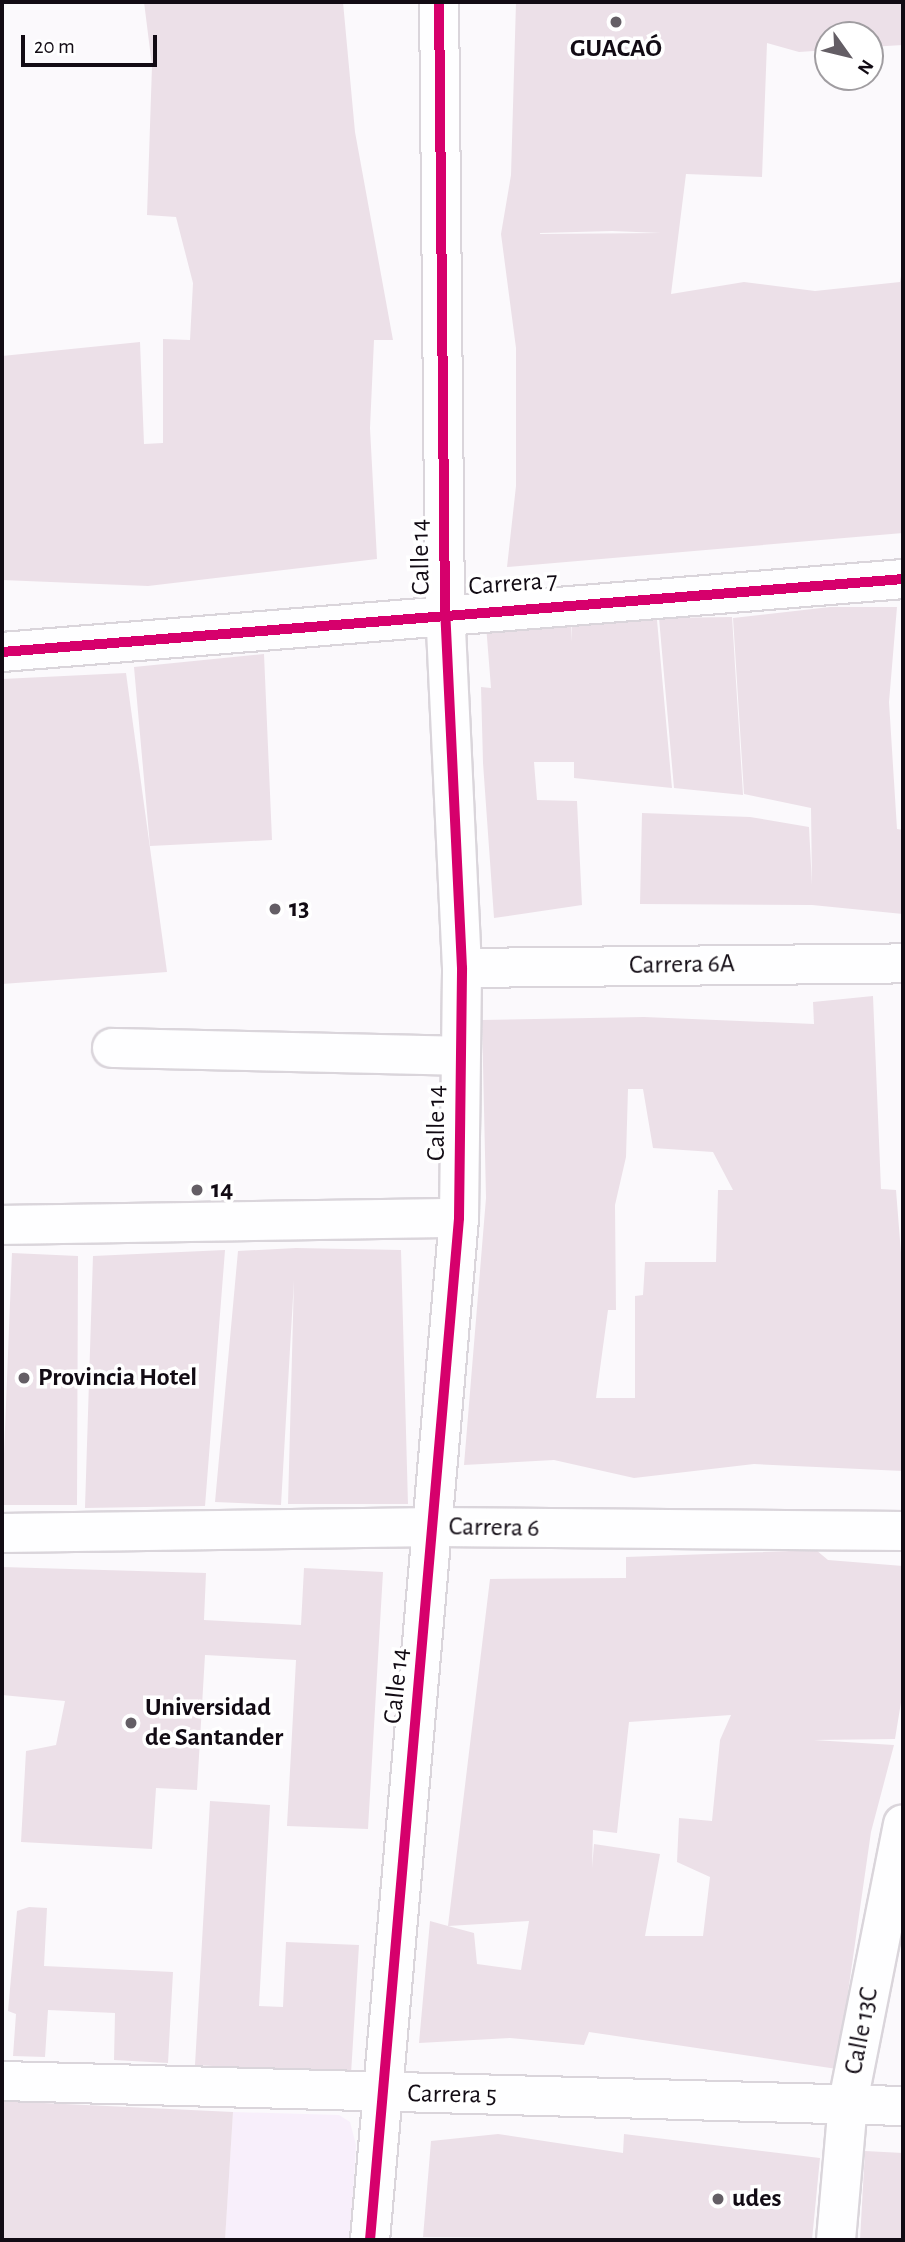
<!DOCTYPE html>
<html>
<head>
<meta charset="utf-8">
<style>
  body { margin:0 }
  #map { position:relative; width:905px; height:2242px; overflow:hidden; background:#fbf9fc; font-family:"Alegreya Sans",sans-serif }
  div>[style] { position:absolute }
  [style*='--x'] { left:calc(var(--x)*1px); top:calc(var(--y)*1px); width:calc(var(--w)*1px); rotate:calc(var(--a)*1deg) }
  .built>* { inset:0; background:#f8effb }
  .building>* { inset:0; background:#ece0e8 }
  .roads { filter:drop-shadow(2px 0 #dad5db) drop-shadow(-2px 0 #dad5db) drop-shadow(0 2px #dad5db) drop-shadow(0 -2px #dad5db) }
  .minor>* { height:38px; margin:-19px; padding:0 19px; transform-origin:19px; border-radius:19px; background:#fefeff }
  .cycleway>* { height:10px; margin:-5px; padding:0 5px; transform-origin:5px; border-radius:5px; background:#d6006c }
  .dots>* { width:19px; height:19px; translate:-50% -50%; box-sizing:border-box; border:4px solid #fff; border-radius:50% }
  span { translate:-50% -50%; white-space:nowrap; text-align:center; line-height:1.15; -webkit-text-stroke:7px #fff; paint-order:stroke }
  .poi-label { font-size:26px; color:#120b14; font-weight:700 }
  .left { translate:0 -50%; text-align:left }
  .street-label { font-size:26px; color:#120b14 }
  .frame { position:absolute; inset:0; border:4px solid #120b14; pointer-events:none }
  .north { position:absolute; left:814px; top:21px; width:70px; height:70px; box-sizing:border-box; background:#fff; border:2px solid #a09da1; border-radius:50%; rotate:124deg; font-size:19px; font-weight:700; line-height:28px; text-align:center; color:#120b14 }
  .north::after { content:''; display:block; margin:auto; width:24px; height:32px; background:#645e65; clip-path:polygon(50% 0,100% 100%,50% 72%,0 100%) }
  .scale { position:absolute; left:21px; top:35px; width:136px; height:32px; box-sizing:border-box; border:4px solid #120b14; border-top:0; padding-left:9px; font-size:21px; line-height:24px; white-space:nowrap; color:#120b14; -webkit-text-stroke:5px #fff; paint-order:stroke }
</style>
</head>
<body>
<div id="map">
  <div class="built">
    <div style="clip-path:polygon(233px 2112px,339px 2115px,350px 2122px,356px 2145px,350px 2240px,225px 2240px)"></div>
  </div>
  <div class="building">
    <div style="clip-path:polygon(144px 2px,343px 2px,355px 132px,393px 340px,374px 340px,370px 428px,377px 559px,148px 586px,2px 580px,2px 356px,140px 342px,144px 444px,163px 443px,163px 339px,190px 340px,193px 283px,176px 217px,147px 215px,152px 66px)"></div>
    <div style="clip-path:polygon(evenodd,516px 2px,903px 2px,903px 45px,870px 47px,870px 35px,828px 35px,828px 50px,799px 52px,767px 43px,762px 177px,686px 174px,671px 294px,744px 282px,815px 291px,900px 282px,903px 264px,903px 533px,507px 567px,516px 486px,516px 348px,501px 234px,511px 175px,516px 2px,612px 231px,661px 233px,540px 234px,540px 233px,612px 231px)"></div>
    <div style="clip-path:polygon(830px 607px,897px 607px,889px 702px,897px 829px,903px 830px,903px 914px,812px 905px,640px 904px,642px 813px,750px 817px,809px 827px,812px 885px,811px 808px,744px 794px,733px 618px)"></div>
    <div style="clip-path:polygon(732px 617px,743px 795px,674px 788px,659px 618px)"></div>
    <div style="clip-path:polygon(572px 619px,657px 620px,672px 788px,574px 778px,574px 762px,534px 762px,537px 800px,577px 801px,582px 905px,494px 918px,483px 763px,481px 687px,491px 688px,486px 625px,571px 621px,572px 642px)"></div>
    <div style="clip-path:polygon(264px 654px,272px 840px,150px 846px,134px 667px)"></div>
    <div style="clip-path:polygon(126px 673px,167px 972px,2px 984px,2px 679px)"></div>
    <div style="clip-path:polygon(evenodd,873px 996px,881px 1189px,896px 1190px,903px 1278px,903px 1471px,754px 1464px,634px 1478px,554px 1460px,464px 1465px,486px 1198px,482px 1020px,644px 1017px,814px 1024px,813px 1002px,873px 996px,628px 1089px,643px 1089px,653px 1148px,713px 1152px,733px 1190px,718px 1190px,716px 1262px,645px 1262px,643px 1295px,635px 1296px,635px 1398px,596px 1398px,608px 1310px,616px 1310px,615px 1205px,626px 1157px,628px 1089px)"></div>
    <div style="clip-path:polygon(296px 1248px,401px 1250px,408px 1504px,288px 1504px,294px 1280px,281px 1505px,215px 1502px,238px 1251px)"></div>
    <div style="clip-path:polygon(225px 1250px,205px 1506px,85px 1508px,93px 1256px)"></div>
    <div style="clip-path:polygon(12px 1253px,78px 1256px,77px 1505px,2px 1505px)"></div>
    <div style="clip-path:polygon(evenodd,816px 1550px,828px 1560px,903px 1566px,903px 1690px,895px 1739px,814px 1740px,894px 1745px,871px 1832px,837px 2069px,589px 2032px,584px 2045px,510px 2038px,419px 2043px,430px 1921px,448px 1926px,490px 1579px,626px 1578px,626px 1557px,816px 1550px,731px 1715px,720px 1740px,712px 1821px,679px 1818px,677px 1862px,710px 1877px,703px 1936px,645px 1936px,660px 1854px,594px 1844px,592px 1868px,593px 1830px,617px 1833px,629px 1722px,731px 1715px,816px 1550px,529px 1921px,521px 1970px,477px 1964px,474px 1933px,448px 1926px,529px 1921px)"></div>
    <div style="clip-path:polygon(2px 1567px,206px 1573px,204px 1620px,301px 1625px,304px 1568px,383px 1572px,368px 1829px,287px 1826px,296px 1660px,205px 1655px,197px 1790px,156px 1788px,152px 1849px,21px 1842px,26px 1751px,56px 1745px,65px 1701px,2px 1695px)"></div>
    <div style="clip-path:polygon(210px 1801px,270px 1805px,259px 2006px,283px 2007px,286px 1942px,359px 1945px,351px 2074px,195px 2065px)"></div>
    <div style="clip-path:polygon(29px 1907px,47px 1908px,44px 1966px,173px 1972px,168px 2063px,114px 2060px,115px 2013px,48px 2010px,45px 2057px,13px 2056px,16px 2014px,8px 2011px,17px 1911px)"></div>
    <div style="clip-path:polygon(2px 2101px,233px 2112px,225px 2240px,2px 2240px)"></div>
    <div style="clip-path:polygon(498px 2134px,623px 2153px,624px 2134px,820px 2158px,812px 2240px,423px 2237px,431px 2141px)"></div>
    <div style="clip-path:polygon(865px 2151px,903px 2153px,903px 2240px,860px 2240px)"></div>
  </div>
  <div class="roads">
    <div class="minor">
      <div style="--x:2;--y:652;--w:904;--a:-4.63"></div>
      <div style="--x:462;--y:968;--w:441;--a:-0.6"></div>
      <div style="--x:112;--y:1048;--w:348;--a:1.3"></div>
      <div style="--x:2;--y:1225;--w:457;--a:-0.9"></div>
      <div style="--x:2;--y:1533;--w:434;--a:-0.8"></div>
      <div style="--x:436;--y:1527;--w:467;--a:0.5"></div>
      <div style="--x:2;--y:2081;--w:901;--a:1.59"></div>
      <div style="--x:370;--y:2240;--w:1026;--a:-85.02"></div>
      <div style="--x:459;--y:1218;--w:250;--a:-89.3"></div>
      <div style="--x:462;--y:968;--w:357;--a:-92.7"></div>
      <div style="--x:445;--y:611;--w:609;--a:-90.56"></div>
      <div style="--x:836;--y:2240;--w:139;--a:-85"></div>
      <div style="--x:848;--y:2102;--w:283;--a:-78.8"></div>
    </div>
  </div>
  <div class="cycleway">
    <div style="--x:2;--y:652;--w:904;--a:-4.63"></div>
    <div style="--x:370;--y:2240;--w:1026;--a:-85.02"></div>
    <div style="--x:459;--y:1218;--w:250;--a:-89.3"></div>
    <div style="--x:462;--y:968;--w:357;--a:-92.7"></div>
    <div style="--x:445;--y:611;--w:609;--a:-90.56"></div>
  </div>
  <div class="dots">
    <div style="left:616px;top:22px;background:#645e65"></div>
    <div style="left:275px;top:909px;background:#645e65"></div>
    <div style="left:197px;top:1190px;background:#645e65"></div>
    <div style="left:24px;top:1378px;background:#645e65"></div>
    <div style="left:131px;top:1723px;background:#645e65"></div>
    <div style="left:718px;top:2199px;background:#645e65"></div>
  </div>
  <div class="poi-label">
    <span style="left:616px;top:49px">GUACAÓ</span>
    <span class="left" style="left:289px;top:909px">13</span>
    <span class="left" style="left:211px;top:1190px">14</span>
    <span class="left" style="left:38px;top:1378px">Provincia Hotel</span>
    <span class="left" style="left:145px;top:1723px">Universidad<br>de Santander</span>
    <span class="left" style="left:732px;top:2199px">udes</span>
  </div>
  <div class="street-label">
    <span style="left:421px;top:557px;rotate:-91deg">Calle 14</span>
    <span style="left:513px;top:584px;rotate:-4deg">Carrera 7</span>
    <span style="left:682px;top:965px;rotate:-1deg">Carrera 6A</span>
    <span style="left:437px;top:1123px;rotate:-90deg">Calle 14</span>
    <span style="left:494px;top:1528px;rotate:1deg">Carrera 6</span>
    <span style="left:397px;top:1686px;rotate:-84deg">Calle 14</span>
    <span style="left:862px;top:2031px;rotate:-79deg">Calle 13C</span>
    <span style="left:452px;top:2095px;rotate:1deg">Carrera 5</span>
  </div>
  <div class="frame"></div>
  <div class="north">N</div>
  <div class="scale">20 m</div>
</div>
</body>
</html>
